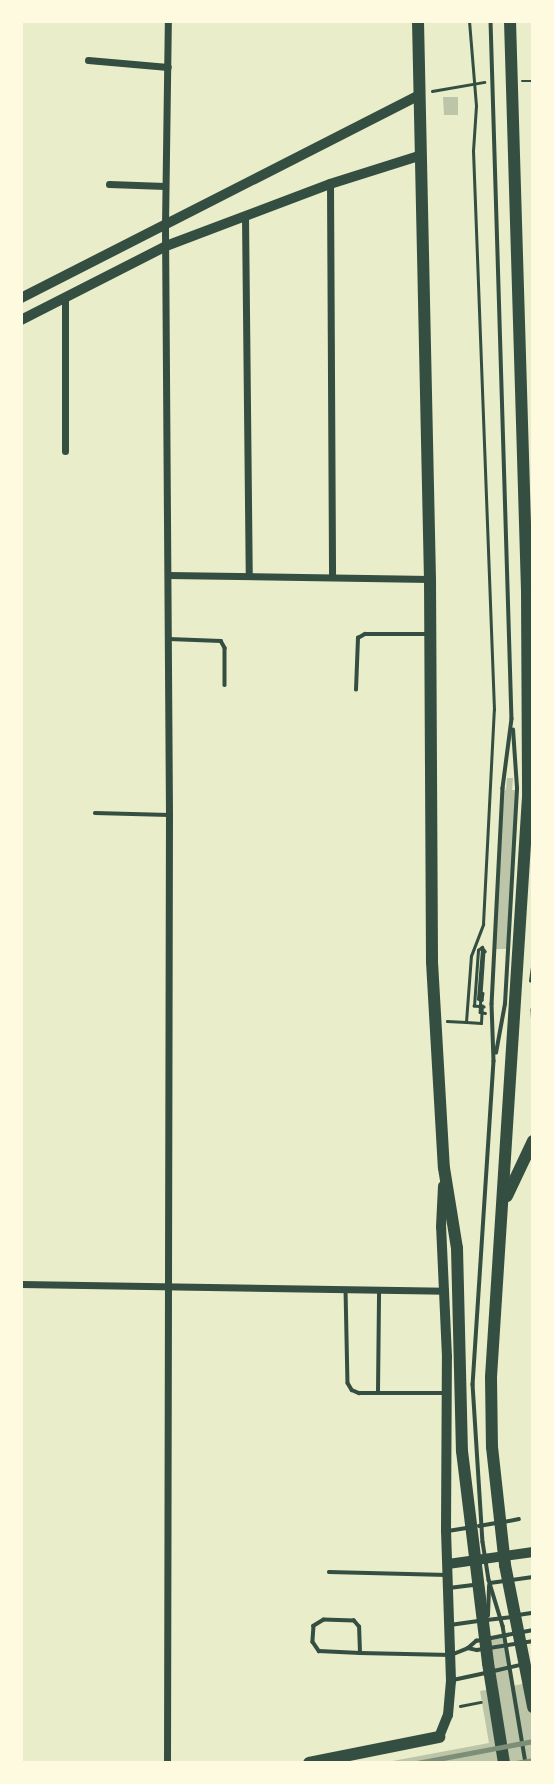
<!DOCTYPE html>
<html>
<head>
<meta charset="utf-8">
<style>
  body { margin:0 }
  #map { position:relative; width:554px; height:1784px; overflow:hidden; background:#e9edc9; font-family:Quicksand,sans-serif }
  div>[style] { position:absolute }
  [style*='--x'] { left:calc(var(--x)*1px); top:calc(var(--y)*1px); width:calc(var(--w)*1px); rotate:calc(var(--a)*1deg) }
  .building>* { inset:0; background:#bcc5a7 }
  .path>* { height:2.5px; margin:-1.25px; padding:0 1.25px; transform-origin:1.25px; border-radius:1.25px; background:#344e41 }
  .service>* { height:3.5px; margin:-1.75px; padding:0 1.75px; transform-origin:1.75px; border-radius:1.75px; background:#344e41 }
  .minor>* { height:7px; margin:-3.5px; padding:0 3.5px; transform-origin:3.5px; border-radius:3.5px; background:#344e41 }
  .tertiary>* { height:10px; margin:-5px; padding:0 5px; transform-origin:5px; border-radius:5px; background:#344e41 }
  .primary>* { height:12px; margin:-6px; padding:0 6px; transform-origin:6px; border-radius:6px; background:#344e41 }
  .rail>* { height:4.5px; margin:-2.25px; padding:0 2.25px; transform-origin:2.25px; border-radius:2.25px; background:#7c8e77 }
  span { translate:-50% -50%; white-space:nowrap; text-align:center; line-height:1.15; -webkit-text-stroke:5px #fefae0; paint-order:stroke }
  .frame { position:absolute; inset:0; border:23px solid #fefae0; pointer-events:none }
</style>
</head>
<body>
<div id="map">
  <div class="building">
    <div style="clip-path:polygon(443px 97px,458px 97px,458px 115px,444px 115px)"></div>
    <div style="clip-path:polygon(507px 778px,513px 778px,512px 790px,516px 790px,508px 949px,494px 949px,502px 790px,506px 790px)"></div>
    <div style="clip-path:polygon(504px 1638px,512px 1686px,533px 1682px,533px 1763px,382px 1763px,489px 1743px,480px 1691px,498px 1688px,490px 1640px)"></div>
  </div>
  <div class="path">
    <div style="--x:522;--y:81;--w:11;--a:0"></div>
    <div style="--x:432;--y:91;--w:53;--a:-9.8"></div>
    <div style="--x:530;--y:981;--w:22;--a:-82"></div>
    <div style="--x:483;--y:993;--w:7;--a:98"></div>
    <div style="--x:482;--y:1000;--w:2;--a:180"></div>
    <div style="--x:480;--y:1000;--w:2;--a:-153"></div>
    <div style="--x:478;--y:999;--w:50;--a:-85.4"></div>
    <div style="--x:482;--y:949;--w:3;--a:45"></div>
    <div style="--x:484;--y:951;--w:44;--a:93.9"></div>
    <div style="--x:481;--y:995;--w:17;--a:93"></div>
    <div style="--x:480;--y:1012;--w:5;--a:11"></div>
    <div style="--x:484;--y:1007;--w:10;--a:-174"></div>
    <div style="--x:474;--y:1006;--w:56;--a:-85.9"></div>
    <div style="--x:478;--y:950;--w:5;--a:-37"></div>
    <div style="--x:482;--y:947;--w:5;--a:53"></div>
    <div style="--x:532;--y:1009;--w:21;--a:87"></div>
    <div style="--x:447;--y:1021;--w:19;--a:3"></div>
    <div style="--x:466;--y:1022;--w:66;--a:-85.7"></div>
    <div style="--x:471;--y:956;--w:34;--a:-69"></div>
    <div style="--x:483;--y:924;--w:214;--a:-87.1"></div>
    <div style="--x:494;--y:710;--w:559;--a:-92.15"></div>
    <div style="--x:473;--y:151;--w:45;--a:-86.2"></div>
    <div style="--x:476;--y:106;--w:85;--a:-94.7"></div>
    <div style="--x:466;--y:1022;--w:15;--a:4"></div>
    <div style="--x:481;--y:1023;--w:17;--a:-87"></div>
    <div style="--x:460;--y:1706;--w:21;--a:-11"></div>
  </div>
  <div class="service">
    <div style="--x:491;--y:21;--w:698;--a:88.28"></div>
    <div style="--x:169;--y:639;--w:52;--a:2.2"></div>
    <div style="--x:221;--y:641;--w:8;--a:60"></div>
    <div style="--x:225;--y:648;--w:37;--a:90"></div>
    <div style="--x:356;--y:690;--w:52;--a:-87.8"></div>
    <div style="--x:358;--y:638;--w:8;--a:-30"></div>
    <div style="--x:365;--y:634;--w:62;--a:0"></div>
    <div style="--x:512;--y:719;--w:70;--a:97.4"></div>
    <div style="--x:503;--y:788;--w:216;--a:92.9"></div>
    <div style="--x:492;--y:1004;--w:57;--a:88"></div>
    <div style="--x:494;--y:1061;--w:324;--a:93.7"></div>
    <div style="--x:473;--y:1384;--w:158;--a:86.4"></div>
    <div style="--x:483;--y:1542;--w:38;--a:81"></div>
    <div style="--x:489;--y:1580;--w:48;--a:73.1"></div>
    <div style="--x:503;--y:1626;--w:139;--a:80.5"></div>
    <div style="--x:95;--y:813;--w:74;--a:1.5"></div>
    <div style="--x:496;--y:1053;--w:50;--a:-79.6"></div>
    <div style="--x:505;--y:1004;--w:216;--a:-86.8"></div>
    <div style="--x:517;--y:788;--w:58;--a:-93.9"></div>
    <div style="--x:346;--y:1289;--w:94;--a:88.8"></div>
    <div style="--x:348;--y:1383;--w:8;--a:60"></div>
    <div style="--x:352;--y:1390;--w:8;--a:23"></div>
    <div style="--x:359;--y:1393;--w:85;--a:0"></div>
    <div style="--x:378;--y:1393;--w:103;--a:-89.4"></div>
    <div style="--x:504;--y:1522;--w:15;--a:-11"></div>
    <div style="--x:479;--y:1526;--w:17;--a:-10"></div>
    <div style="--x:448;--y:1531;--w:20;--a:-9"></div>
    <div style="--x:329;--y:1572;--w:118;--a:1.5"></div>
    <div style="--x:490;--y:1583;--w:43;--a:-7.9"></div>
    <div style="--x:449;--y:1588;--w:26;--a:-7"></div>
    <div style="--x:518;--y:1615;--w:15;--a:-8"></div>
    <div style="--x:488;--y:1616;--w:30;--a:-88"></div>
    <div style="--x:487;--y:1620;--w:24;--a:-7"></div>
    <div style="--x:450;--y:1625;--w:30;--a:-8"></div>
    <div style="--x:468;--y:1648;--w:9;--a:13"></div>
    <div style="--x:477;--y:1650;--w:57;--a:-9.1"></div>
    <div style="--x:360;--y:1653;--w:26;--a:-92"></div>
    <div style="--x:359;--y:1627;--w:8;--a:-130"></div>
    <div style="--x:354;--y:1621;--w:30;--a:-178"></div>
    <div style="--x:324;--y:1620;--w:12;--a:149"></div>
    <div style="--x:314;--y:1626;--w:16;--a:94"></div>
    <div style="--x:313;--y:1642;--w:11;--a:56"></div>
    <div style="--x:319;--y:1651;--w:41;--a:2.8"></div>
    <div style="--x:360;--y:1653;--w:91;--a:1.3"></div>
    <div style="--x:451;--y:1655;--w:18;--a:-22"></div>
    <div style="--x:468;--y:1648;--w:11;--a:-41"></div>
    <div style="--x:476;--y:1641;--w:58;--a:-10.9"></div>
    <div style="--x:494;--y:1671;--w:28;--a:-13"></div>
    <div style="--x:453;--y:1680;--w:34;--a:-12"></div>
  </div>
  <div class="minor">
    <div style="--x:88;--y:60;--w:80;--a:5"></div>
    <div style="--x:109;--y:184;--w:56;--a:2"></div>
    <div style="--x:330;--y:184;--w:392;--a:89.7"></div>
    <div style="--x:245;--y:216;--w:360;--a:89.4"></div>
    <div style="--x:65;--y:298;--w:153;--a:90"></div>
    <div style="--x:168;--y:575;--w:262;--a:0.9"></div>
    <div style="--x:21;--y:1284;--w:424;--a:0.9"></div>
    <div style="--x:167;--y:1763;--w:948;--a:-89.88"></div>
    <div style="--x:169;--y:815;--w:589;--a:-90.39"></div>
    <div style="--x:165;--y:226;--w:205;--a:-89.2"></div>
  </div>
  <div class="tertiary">
    <div style="--x:21;--y:298;--w:445;--a:-27"></div>
    <div style="--x:21;--y:320;--w:163;--a:-27"></div>
    <div style="--x:166;--y:246;--w:175;--a:-20.7"></div>
    <div style="--x:330;--y:184;--w:93;--a:-17.5"></div>
    <div style="--x:448;--y:1564;--w:86;--a:-8"></div>
    <div style="--x:439;--y:1737;--w:24;--a:-68"></div>
    <div style="--x:448;--y:1715;--w:34;--a:-85"></div>
    <div style="--x:451;--y:1681;--w:150;--a:-91.9"></div>
    <div style="--x:446;--y:1531;--w:174;--a:-89.7"></div>
    <div style="--x:447;--y:1357;--w:130;--a:-92.6"></div>
    <div style="--x:441;--y:1227;--w:41;--a:-87.2"></div>
  </div>
  <div class="primary">
    <div style="--x:418;--y:21;--w:558;--a:88.77"></div>
    <div style="--x:430;--y:579;--w:383;--a:89.7"></div>
    <div style="--x:432;--y:962;--w:206;--a:86.7"></div>
    <div style="--x:444;--y:1168;--w:81;--a:80.8"></div>
    <div style="--x:457;--y:1248;--w:203;--a:88.6"></div>
    <div style="--x:462;--y:1451;--w:214;--a:83"></div>
    <div style="--x:488;--y:1663;--w:101;--a:80.9"></div>
    <div style="--x:510;--y:21;--w:570;--a:88.29"></div>
    <div style="--x:527;--y:591;--w:206;--a:89.7"></div>
    <div style="--x:528;--y:797;--w:581;--a:93.65"></div>
    <div style="--x:491;--y:1377;--w:70;--a:89.2"></div>
    <div style="--x:492;--y:1447;--w:119;--a:83.7"></div>
    <div style="--x:505;--y:1565;--w:145;--a:78.8"></div>
    <div style="--x:507;--y:1196;--w:61;--a:-64.7"></div>
    <div style="--x:309;--y:1763;--w:133;--a:-11.3"></div>
  </div>
  <div class="rail">
    <div style="--x:417;--y:1763;--w:118;--a:-10.7"></div>
    <div style="--x:516;--y:1763;--w:17;--a:-10"></div>
  </div>
  <div class="frame"></div>
</div>
</body>
</html>
